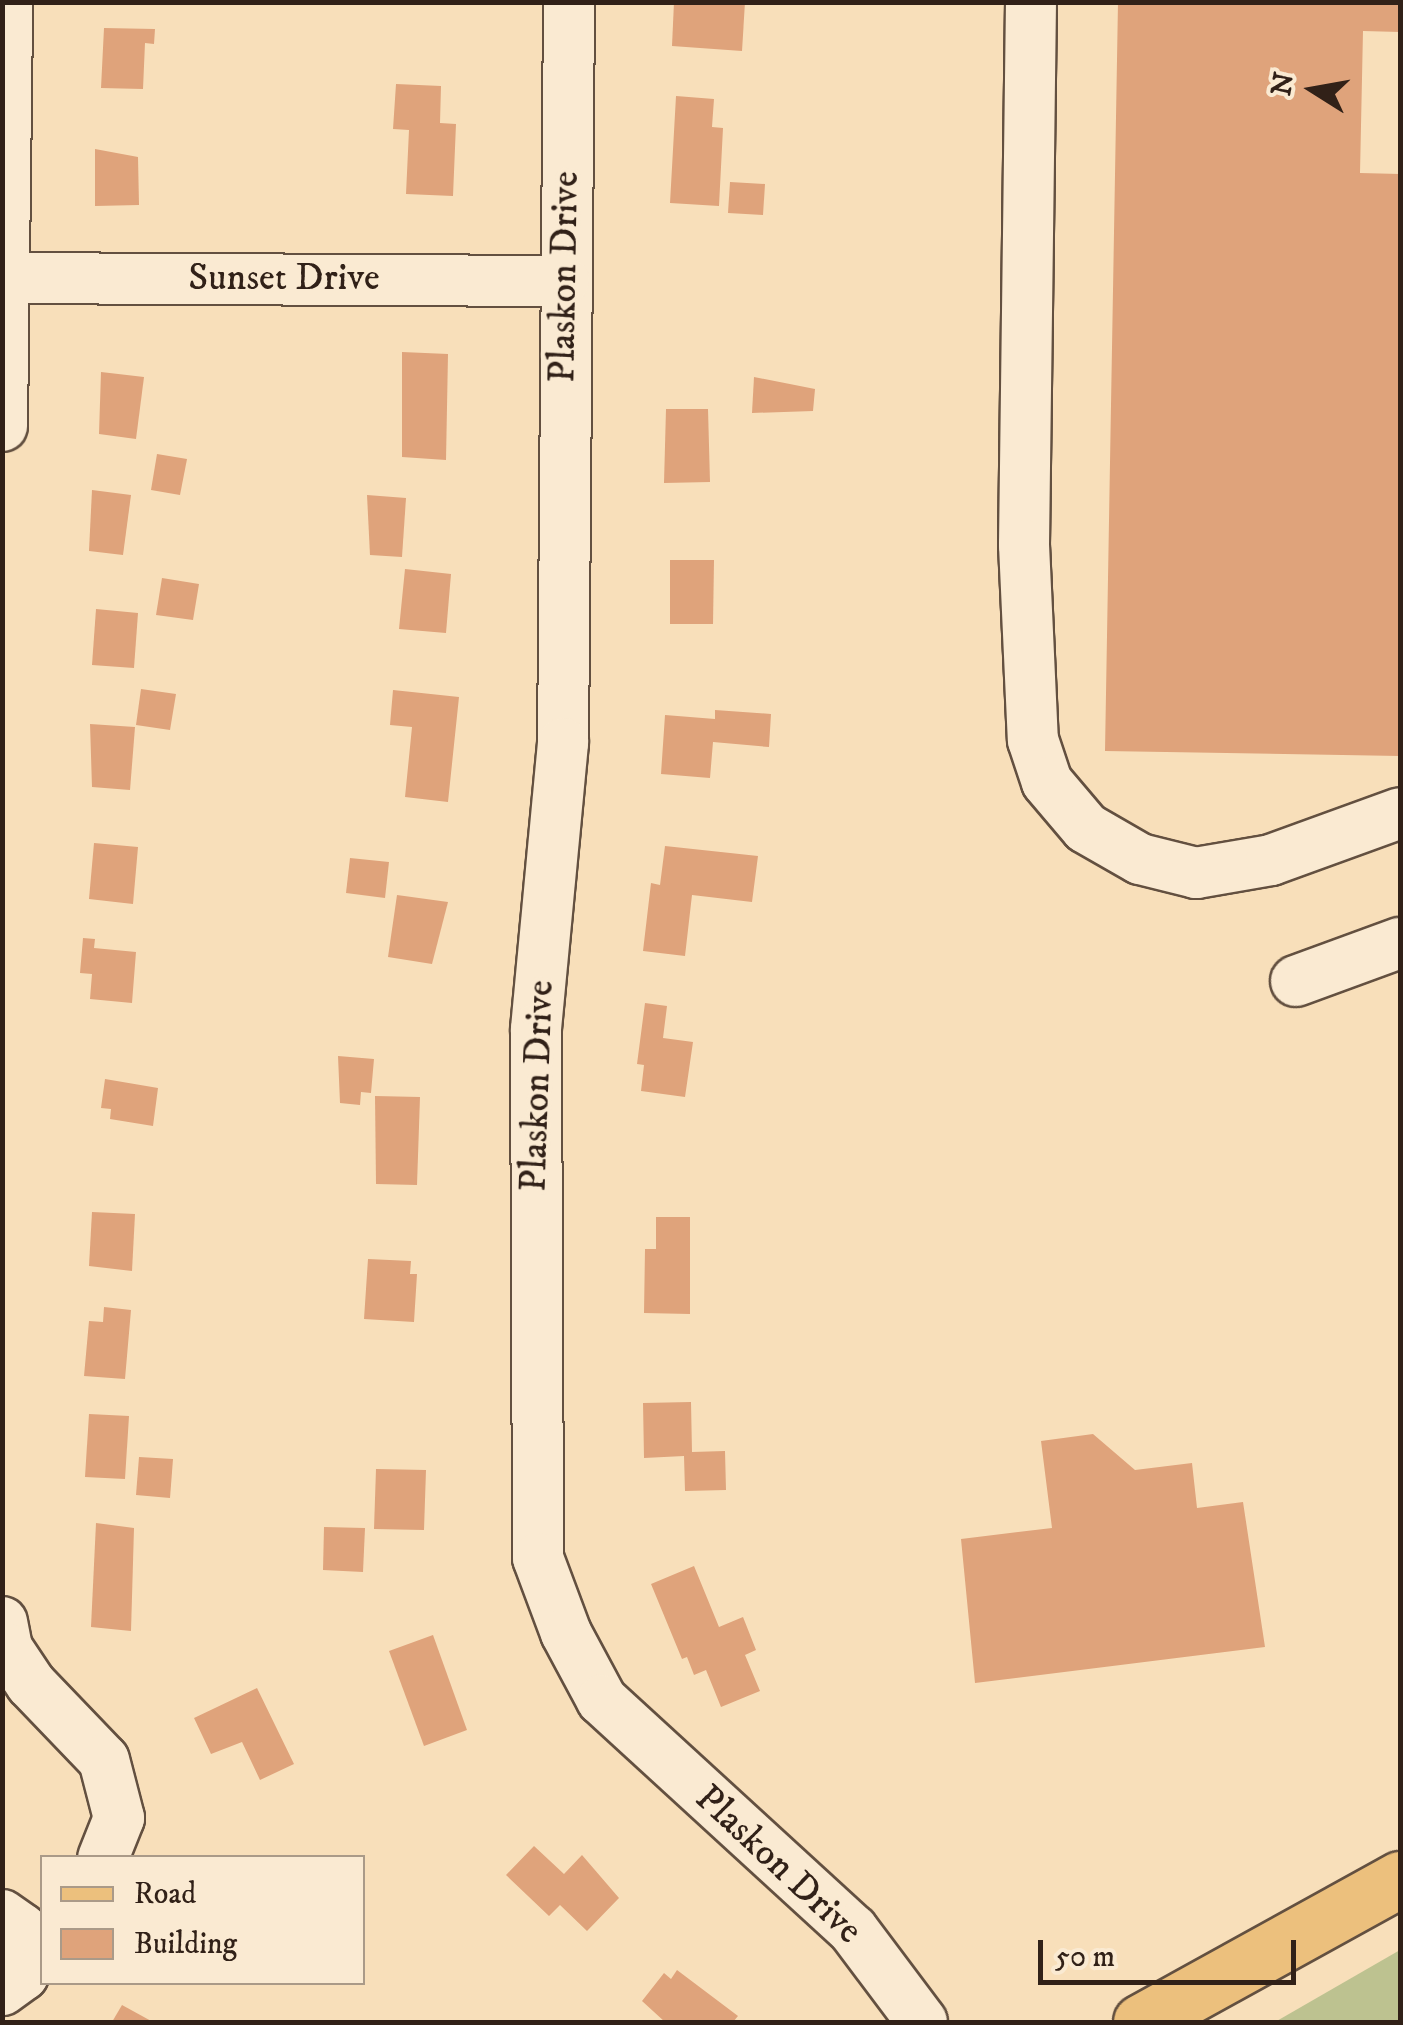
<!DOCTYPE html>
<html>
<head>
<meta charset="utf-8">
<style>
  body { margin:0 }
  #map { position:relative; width:1403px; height:2025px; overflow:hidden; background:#f8dfba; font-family:"IM FELL DW Pica",serif }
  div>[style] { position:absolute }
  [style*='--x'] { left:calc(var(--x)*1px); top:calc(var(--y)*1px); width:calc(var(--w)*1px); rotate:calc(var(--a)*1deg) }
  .green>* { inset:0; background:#bdc290 }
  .building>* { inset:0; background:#dfa37b }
  .roads { filter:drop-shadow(2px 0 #635040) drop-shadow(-2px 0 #635040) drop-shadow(0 2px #635040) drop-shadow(0 -2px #635040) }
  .minor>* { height:50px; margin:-25px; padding:0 25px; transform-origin:25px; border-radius:25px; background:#faead2 }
  .major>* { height:55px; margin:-27.5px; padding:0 27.5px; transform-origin:27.5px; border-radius:27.5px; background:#ecc07d }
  span { translate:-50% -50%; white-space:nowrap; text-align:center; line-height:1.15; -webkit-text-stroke:8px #faead2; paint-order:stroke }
  .street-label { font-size:38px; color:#312118 }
  .frame { position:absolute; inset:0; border:5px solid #312118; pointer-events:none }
  .legend { position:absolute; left:40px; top:1855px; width:325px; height:130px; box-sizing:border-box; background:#faead2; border:2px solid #aa9a88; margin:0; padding:12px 18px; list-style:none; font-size:30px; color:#312118 }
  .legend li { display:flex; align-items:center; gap:20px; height:50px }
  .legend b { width:50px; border:2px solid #aa9a88 }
  .north { position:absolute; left:1263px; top:40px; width:100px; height:100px; -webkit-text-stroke:8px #faead2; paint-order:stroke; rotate:281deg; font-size:28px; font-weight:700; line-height:40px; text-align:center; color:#312118 }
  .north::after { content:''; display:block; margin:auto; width:35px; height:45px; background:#312118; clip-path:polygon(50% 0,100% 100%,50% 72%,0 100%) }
  .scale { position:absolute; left:1038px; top:1940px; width:258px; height:45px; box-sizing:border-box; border:5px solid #312118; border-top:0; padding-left:12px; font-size:30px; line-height:35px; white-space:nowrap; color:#312118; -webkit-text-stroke:8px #faead2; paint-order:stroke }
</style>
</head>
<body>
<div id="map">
  <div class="green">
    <div style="clip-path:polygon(1400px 1950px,1400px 2022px,1275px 2022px)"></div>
  </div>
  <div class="building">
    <div style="clip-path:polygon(674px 2px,745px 2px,742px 51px,672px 46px)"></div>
    <div style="clip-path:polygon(1118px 2px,1400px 2px,1400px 32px,1363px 31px,1360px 173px,1400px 174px,1400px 756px,1105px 751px)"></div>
    <div style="clip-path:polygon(104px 28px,155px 29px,154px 44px,145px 43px,143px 89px,101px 88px)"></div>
    <div style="clip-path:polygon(396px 84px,441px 86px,440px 123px,456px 124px,453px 196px,406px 194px,409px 130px,393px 129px)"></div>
    <div style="clip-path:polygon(676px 96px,714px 99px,712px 127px,723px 128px,719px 206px,670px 203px)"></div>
    <div style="clip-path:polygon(95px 149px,138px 157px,139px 205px,95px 206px)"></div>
    <div style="clip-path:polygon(730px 182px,765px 184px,763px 215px,728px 213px)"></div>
    <div style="clip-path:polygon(402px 352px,448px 354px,446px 460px,402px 457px)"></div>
    <div style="clip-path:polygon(101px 372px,144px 377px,136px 439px,99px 434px)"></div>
    <div style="clip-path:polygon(754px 377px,815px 389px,813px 411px,752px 413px)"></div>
    <div style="clip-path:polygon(666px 409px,708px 409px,710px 482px,664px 483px)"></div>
    <div style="clip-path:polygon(157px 454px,187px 459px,180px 495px,151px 490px)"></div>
    <div style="clip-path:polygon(92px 490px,131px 495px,123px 555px,89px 551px)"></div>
    <div style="clip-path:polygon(367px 495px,406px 498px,402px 557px,370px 555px)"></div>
    <div style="clip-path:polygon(670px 560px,714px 560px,713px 624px,670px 624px)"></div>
    <div style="clip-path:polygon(405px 569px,451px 574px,446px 633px,399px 629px)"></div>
    <div style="clip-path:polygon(162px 578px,199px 584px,193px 620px,156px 615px)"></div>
    <div style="clip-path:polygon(96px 609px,138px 613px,134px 668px,92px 665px)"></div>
    <div style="clip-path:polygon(141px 689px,176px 694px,170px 730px,136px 725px)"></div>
    <div style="clip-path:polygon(393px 690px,459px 697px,448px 802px,405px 797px,412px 727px,390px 725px)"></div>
    <div style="clip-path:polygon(715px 710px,771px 714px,769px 747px,713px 742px,710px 778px,661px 774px,665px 715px,715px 719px)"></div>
    <div style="clip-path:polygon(90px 724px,135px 727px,130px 790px,92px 787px)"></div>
    <div style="clip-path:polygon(94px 843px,138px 847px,133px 904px,89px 899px)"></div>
    <div style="clip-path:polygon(665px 846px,758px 856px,752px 902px,692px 895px,685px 956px,643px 951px,651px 883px,660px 885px)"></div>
    <div style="clip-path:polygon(350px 858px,389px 862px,385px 898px,346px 893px)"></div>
    <div style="clip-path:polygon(397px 895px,448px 902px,432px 964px,388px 957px)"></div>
    <div style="clip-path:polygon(83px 938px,95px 939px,94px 948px,136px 952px,132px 1003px,90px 999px,92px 974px,80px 973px)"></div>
    <div style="clip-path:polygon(645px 1003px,667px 1006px,663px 1038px,693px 1042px,685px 1097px,641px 1091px,644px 1065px,637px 1064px)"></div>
    <div style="clip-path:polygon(338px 1056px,374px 1059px,371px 1093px,361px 1092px,360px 1105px,340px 1103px)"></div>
    <div style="clip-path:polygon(105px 1079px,158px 1088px,153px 1126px,110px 1119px,111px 1109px,101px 1108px)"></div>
    <div style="clip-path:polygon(375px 1096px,420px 1097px,417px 1185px,376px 1184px)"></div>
    <div style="clip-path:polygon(92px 1212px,135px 1214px,132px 1271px,89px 1266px)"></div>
    <div style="clip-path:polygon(656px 1217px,690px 1217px,690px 1314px,644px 1313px,645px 1249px,656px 1249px)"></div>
    <div style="clip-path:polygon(368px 1259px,411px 1261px,410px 1274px,417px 1274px,414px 1322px,364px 1319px)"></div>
    <div style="clip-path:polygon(104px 1307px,131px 1310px,125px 1379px,84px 1376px,89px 1321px,103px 1322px)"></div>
    <div style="clip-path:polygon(691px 1402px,692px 1452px,725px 1451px,726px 1490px,685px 1491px,684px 1456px,644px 1458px,643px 1403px)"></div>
    <div style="clip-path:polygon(89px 1414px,129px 1416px,125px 1479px,85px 1477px)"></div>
    <div style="clip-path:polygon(1093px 1434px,1135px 1470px,1192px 1463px,1197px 1508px,1243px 1502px,1265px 1647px,975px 1683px,961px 1539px,1052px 1528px,1041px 1441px)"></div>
    <div style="clip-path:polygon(139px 1457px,173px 1459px,170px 1498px,136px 1495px)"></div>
    <div style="clip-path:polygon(376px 1469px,426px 1470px,424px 1530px,374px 1529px)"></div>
    <div style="clip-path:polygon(96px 1523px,134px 1528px,131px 1631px,91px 1627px)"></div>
    <div style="clip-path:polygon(324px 1527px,365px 1528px,363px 1572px,323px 1570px)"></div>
    <div style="clip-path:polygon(694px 1566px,719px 1627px,743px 1617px,756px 1650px,745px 1655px,760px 1691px,721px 1707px,706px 1670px,694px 1675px,687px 1657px,682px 1659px,651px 1584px)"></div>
    <div style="clip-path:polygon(433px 1635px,467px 1730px,424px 1746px,389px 1651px)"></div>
    <div style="clip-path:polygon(257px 1688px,294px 1764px,260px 1780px,242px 1742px,211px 1754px,194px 1718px)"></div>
    <div style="clip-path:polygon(534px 1846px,564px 1874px,582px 1855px,619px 1898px,587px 1931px,560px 1905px,549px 1916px,506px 1875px)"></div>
    <div style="clip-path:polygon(677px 1970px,738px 2016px,733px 2022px,665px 2022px,642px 2001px,664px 1973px,671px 1979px)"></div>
    <div style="clip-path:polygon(122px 2005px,153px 2022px,112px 2022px)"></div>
  </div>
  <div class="roads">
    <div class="minor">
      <div style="--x:569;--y:2;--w:741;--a:90.46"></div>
      <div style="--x:563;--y:743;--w:287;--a:95.4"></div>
      <div style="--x:536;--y:1029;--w:529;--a:89.78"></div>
      <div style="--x:538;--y:1558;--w:80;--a:69.5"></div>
      <div style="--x:566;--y:1633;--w:76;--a:61.8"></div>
      <div style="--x:602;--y:1700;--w:340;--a:42.5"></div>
      <div style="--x:853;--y:1930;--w:115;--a:53.1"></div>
      <div style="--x:1031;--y:2;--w:543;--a:90.74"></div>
      <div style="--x:1024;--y:545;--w:195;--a:87.4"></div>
      <div style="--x:1033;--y:740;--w:44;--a:71.6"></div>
      <div style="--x:1047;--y:782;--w:60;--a:49.7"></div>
      <div style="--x:1086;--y:828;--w:62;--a:29.9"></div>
      <div style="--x:1140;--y:859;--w:58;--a:14"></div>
      <div style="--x:1196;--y:873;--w:76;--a:-9.8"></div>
      <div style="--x:1271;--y:860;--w:137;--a:-20"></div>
      <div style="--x:5;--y:278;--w:559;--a:0.31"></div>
      <div style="--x:2;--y:426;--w:424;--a:-89.3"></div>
      <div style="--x:1296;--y:981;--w:111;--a:-20.1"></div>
      <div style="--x:2;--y:1622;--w:26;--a:79"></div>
      <div style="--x:7;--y:1648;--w:43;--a:56.3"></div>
      <div style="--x:31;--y:1684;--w:105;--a:46.2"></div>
      <div style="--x:104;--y:1760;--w:60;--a:75.5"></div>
      <div style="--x:119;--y:1818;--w:43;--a:111.8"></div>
      <div style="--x:2;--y:1915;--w:24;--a:35"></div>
      <div style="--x:22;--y:1929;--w:22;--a:68"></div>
      <div style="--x:30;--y:1949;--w:27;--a:105"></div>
      <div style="--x:23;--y:1975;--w:26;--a:144"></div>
    </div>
    <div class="major">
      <div style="--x:1141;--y:2022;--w:296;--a:-28.9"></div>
    </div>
  </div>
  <div class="street-label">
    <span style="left:565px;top:277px;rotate:-89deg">Plaskon Drive</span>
    <span style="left:284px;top:279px">Sunset Drive</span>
    <span style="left:538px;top:1086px;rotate:-88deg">Plaskon Drive</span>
    <span style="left:778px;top:1865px;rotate:43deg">Plaskon Drive</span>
  </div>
  <div class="frame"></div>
  <ul class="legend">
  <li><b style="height:12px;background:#ecc07d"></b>Road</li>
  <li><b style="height:28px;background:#dfa37b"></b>Building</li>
  </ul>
  <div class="north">N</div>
  <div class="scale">50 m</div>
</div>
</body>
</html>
